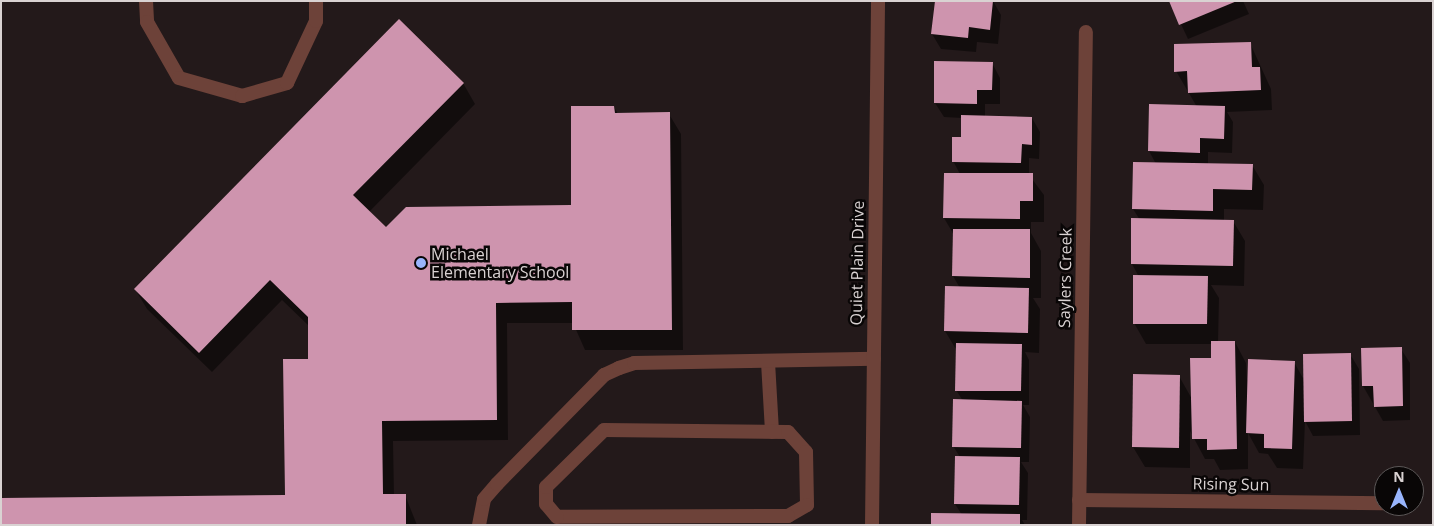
<!DOCTYPE html>
<html>
<head>
<meta charset="utf-8">
<style>
  body { margin:0 }
  #map { position:relative; width:1434px; height:526px; overflow:hidden; background:#23191a; font-family:"Open Sans",sans-serif }
  div>[style] { position:absolute }
  [style*='--x'] { left:calc(var(--x)*1px); top:calc(var(--y)*1px); width:calc(var(--w)*1px); rotate:calc(var(--a)*1deg) }
  .shadow>* { inset:0; background:#0007 }
  .building>* { inset:0; background:#ce94ae }
  .service>* { height:14px; margin:-7px; padding:0 7px; transform-origin:7px; border-radius:7px; background:#6d4239 }
  .minor>* { height:14px; margin:-7px; padding:0 7px; transform-origin:7px; border-radius:7px; background:#6d4239 }
  .dots>* { width:14px; height:14px; translate:-50% -50%; box-sizing:border-box; border:2px solid #090606; border-radius:50% }
  span { translate:-50% -50%; white-space:nowrap; text-align:center; line-height:1.15; -webkit-text-stroke:5px #090606; paint-order:stroke }
  .poi-label { font-size:16px; color:#d9d2d2 }
  .left { translate:0 -50%; text-align:left }
  .street-label { font-size:16px; color:#d9d2d2 }
  .frame { position:absolute; inset:0; border:2px solid #d9d2d2; pointer-events:none }
  .north { position:absolute; left:1374px; top:466px; width:50px; height:50px; box-sizing:border-box; background:#090606; border:1px solid #5c5858; border-radius:50%; rotate:0deg; font-size:14px; font-weight:700; line-height:20px; text-align:center; color:#d9d2d2 }
  .north::after { content:''; display:block; margin:auto; width:18px; height:22px; background:#99b5fd; clip-path:polygon(50% 0,100% 100%,50% 72%,0 100%) }
</style>
</head>
<body>
<div id="map">
  <div class="shadow">
    <div style="clip-path:polygon(993px 1px,1001px 15px,998px 44px,977px 42px,976px 52px,941px 49px,932px 34px)"></div>
    <div style="clip-path:polygon(1170px 1px,1243px 1px,1249px 14px,1188px 39px)"></div>
    <div style="clip-path:polygon(1250px 43px,1271px 89px,1272px 110px,1227px 112px,1233px 122px,1232px 153px,1208px 152px,1208px 164px,1252px 165px,1264px 185px,1263px 210px,1224px 209px,1224px 221px,1233px 221px,1245px 241px,1244px 286px,1211px 285px,1219px 298px,1218px 343px,1235px 342px,1246px 363px,1247px 380px,1294px 362px,1304px 380px,1350px 354px,1359px 369px,1360px 435px,1313px 436px,1305px 421px,1303px 469px,1277px 468px,1268px 454px,1259px 453px,1248px 433px,1248px 469px,1220px 470px,1214px 459px,1205px 459px,1190px 431px,1190px 468px,1145px 467px,1133px 447px,1179px 376px,1192px 399px,1213px 359px,1212px 344px,1146px 344px,1134px 323px,1139px 277px,1132px 264px,1133px 220px,1140px 220px,1133px 209px,1156px 164px,1149px 151px,1151px 105px,1197px 107px,1176px 71px)"></div>
    <div style="clip-path:polygon(992px 63px,1000px 78px,1000px 104px,985px 104px,985px 117px,1032px 118px,1040px 132px,1039px 159px,1029px 158px,1029px 175px,1044px 195px,1044px 222px,1031px 222px,1031px 233px,1041px 251px,1041px 298px,1033px 298px,1040px 309px,1039px 353px,1025px 352px,1029px 360px,1029px 405px,1023px 405px,1030px 417px,1029px 462px,1021px 462px,1028px 473px,1027px 520px,1022px 520px,1025px 525px,932px 525px,962px 515px,955px 504px,960px 457px,953px 446px,963px 401px,956px 390px,957px 351px,945px 331px,960px 288px,953px 276px,954px 235px,944px 218px,945px 174px,960px 174px,953px 161px,962px 138px,962px 118px,944px 117px,935px 103px)"></div>
    <div style="clip-path:polygon(463px 83px,475px 104px,369px 212px,386px 229px,573px 206px,614px 107px,618px 114px,669px 114px,681px 134px,683px 350px,585px 350px,573px 323px,507px 323px,508px 440px,393px 441px,394px 495px,405px 495px,417px 525px,1px 525px,286px 497px,309px 360px,309px 326px,282px 300px,212px 372px,147px 309px,135px 289px)"></div>
    <div style="clip-path:polygon(1363px 349px,1401px 349px,1410px 363px,1410px 420px,1383px 421px,1363px 386px)"></div>
  </div>
  <div class="building">
    <div style="clip-path:polygon(935px 1px,993px 1px,990px 30px,969px 27px,968px 38px,931px 34px)"></div>
    <div style="clip-path:polygon(1169px 1px,1237px 1px,1179px 25px)"></div>
    <div style="clip-path:polygon(399px 19px,464px 83px,353px 195px,386px 227px,406px 207px,571px 205px,571px 106px,614px 106px,615px 113px,670px 112px,672px 330px,572px 330px,572px 302px,496px 303px,497px 420px,382px 421px,383px 494px,406px 494px,406px 525px,1px 525px,1px 498px,285px 495px,283px 359px,308px 359px,308px 317px,270px 280px,199px 353px,134px 289px)"></div>
    <div style="clip-path:polygon(1251px 42px,1252px 67px,1260px 67px,1261px 90px,1188px 93px,1187px 71px,1174px 72px,1174px 44px)"></div>
    <div style="clip-path:polygon(934px 61px,993px 62px,992px 90px,977px 90px,977px 104px,934px 103px)"></div>
    <div style="clip-path:polygon(1149px 104px,1225px 106px,1224px 139px,1200px 138px,1200px 153px,1148px 151px)"></div>
    <div style="clip-path:polygon(961px 115px,1032px 117px,1032px 145px,1022px 144px,1021px 163px,952px 162px,952px 137px,961px 137px)"></div>
    <div style="clip-path:polygon(1133px 162px,1253px 164px,1252px 190px,1213px 189px,1213px 211px,1132px 209px)"></div>
    <div style="clip-path:polygon(944px 173px,1033px 173px,1033px 201px,1020px 201px,1020px 219px,943px 218px)"></div>
    <div style="clip-path:polygon(1131px 218px,1234px 220px,1233px 266px,1131px 264px)"></div>
    <div style="clip-path:polygon(953px 229px,1030px 229px,1030px 278px,952px 276px)"></div>
    <div style="clip-path:polygon(1133px 275px,1208px 276px,1207px 324px,1133px 324px)"></div>
    <div style="clip-path:polygon(945px 286px,1029px 288px,1028px 333px,944px 331px)"></div>
    <div style="clip-path:polygon(1211px 341px,1235px 341px,1237px 449px,1207px 450px,1207px 439px,1192px 439px,1190px 358px,1211px 358px)"></div>
    <div style="clip-path:polygon(956px 343px,1022px 344px,1021px 391px,955px 391px)"></div>
    <div style="clip-path:polygon(1402px 347px,1403px 406px,1374px 407px,1373px 386px,1362px 386px,1361px 348px)"></div>
    <div style="clip-path:polygon(1351px 353px,1352px 421px,1304px 422px,1303px 354px)"></div>
    <div style="clip-path:polygon(1248px 359px,1295px 361px,1292px 449px,1264px 448px,1264px 434px,1246px 433px)"></div>
    <div style="clip-path:polygon(1133px 374px,1180px 375px,1179px 448px,1132px 447px)"></div>
    <div style="clip-path:polygon(953px 399px,1022px 401px,1021px 448px,952px 447px)"></div>
    <div style="clip-path:polygon(955px 456px,1020px 457px,1019px 505px,954px 504px)"></div>
    <div style="clip-path:polygon(931px 513px,1020px 514px,1020px 525px,931px 525px)"></div>
  </div>
  <div class="service">
    <div style="--x:146;--y:1;--w:21;--a:87"></div>
    <div style="--x:147;--y:22;--w:64;--a:60.3"></div>
    <div style="--x:179;--y:78;--w:66;--a:15.9"></div>
    <div style="--x:242;--y:96;--w:47;--a:-16.1"></div>
    <div style="--x:287;--y:83;--w:68;--a:-64.9"></div>
    <div style="--x:316;--y:21;--w:20;--a:-90"></div>
    <div style="--x:768;--y:362;--w:70;--a:86.7"></div>
    <div style="--x:604;--y:430;--w:184;--a:0.6"></div>
    <div style="--x:788;--y:432;--w:27;--a:48"></div>
    <div style="--x:806;--y:452;--w:53;--a:88.9"></div>
    <div style="--x:807;--y:505;--w:22;--a:150"></div>
    <div style="--x:788;--y:516;--w:231;--a:179.8"></div>
    <div style="--x:557;--y:517;--w:17;--a:-130"></div>
    <div style="--x:546;--y:504;--w:17;--a:-90"></div>
    <div style="--x:546;--y:487;--w:81;--a:-44.5"></div>
    <div style="--x:479;--y:525;--w:26;--a:-79"></div>
    <div style="--x:484;--y:499;--w:20;--a:-49"></div>
    <div style="--x:497;--y:484;--w:153;--a:-45.5"></div>
    <div style="--x:604;--y:375;--w:17;--a:-25"></div>
    <div style="--x:619;--y:368;--w:16;--a:-18"></div>
    <div style="--x:634;--y:363;--w:240;--a:-1"></div>
  </div>
  <div class="minor">
    <div style="--x:1079;--y:500;--w:304;--a:0.6"></div>
    <div style="--x:872;--y:525;--w:524;--a:-89.34"></div>
    <div style="--x:1079;--y:525;--w:493;--a:-89.2"></div>
  </div>
  <div class="dots">
    <div style="left:421px;top:263px;background:#99b5fd"></div>
  </div>
  <div class="poi-label">
    <span class="left" style="left:431px;top:263px">Michael<br>Elementary School</span>
  </div>
  <div class="street-label">
    <span style="left:857px;top:263px;rotate:-89deg">Quiet Plain Drive</span>
    <span style="left:1065px;top:278px;rotate:-89deg">Saylers Creek</span>
    <span style="left:1231px;top:484px;rotate:1deg">Rising Sun</span>
  </div>
  <div class="frame"></div>
  <div class="north">N</div>
</div>
</body>
</html>
